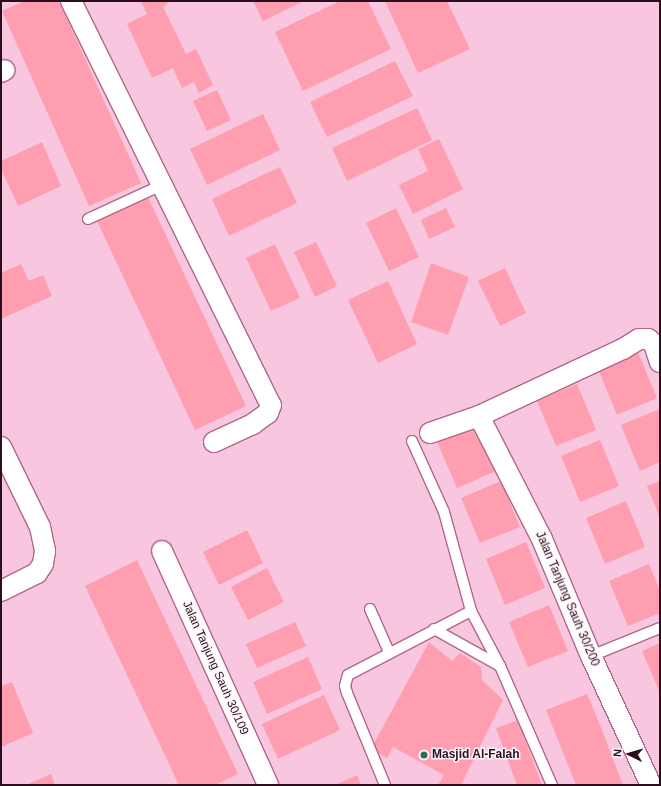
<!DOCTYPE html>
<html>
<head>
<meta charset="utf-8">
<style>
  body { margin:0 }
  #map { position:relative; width:661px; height:786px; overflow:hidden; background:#f8c6de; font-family:Helvetica,sans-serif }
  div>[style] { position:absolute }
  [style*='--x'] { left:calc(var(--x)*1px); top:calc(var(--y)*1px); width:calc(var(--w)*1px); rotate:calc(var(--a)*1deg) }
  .building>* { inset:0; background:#ff9eb0 }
  .roads { filter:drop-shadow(1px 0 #b1668d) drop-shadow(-1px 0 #b1668d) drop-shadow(0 1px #b1668d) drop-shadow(0 -1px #b1668d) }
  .lane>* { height:10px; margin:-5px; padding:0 5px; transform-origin:5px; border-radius:5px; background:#fff }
  .street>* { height:20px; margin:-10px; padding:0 10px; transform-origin:10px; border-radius:10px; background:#fff }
  .dots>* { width:11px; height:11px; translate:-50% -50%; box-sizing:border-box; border:2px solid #fef5f9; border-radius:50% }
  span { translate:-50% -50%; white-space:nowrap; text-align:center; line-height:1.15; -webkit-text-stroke:3px #fef5f9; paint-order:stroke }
  .street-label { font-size:12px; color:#2b0e1e }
  .poi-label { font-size:12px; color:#2b0e1e; font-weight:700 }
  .left { translate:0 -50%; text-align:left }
  .frame { position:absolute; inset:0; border:2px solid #2b0e1e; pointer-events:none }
  .north { position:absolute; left:609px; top:734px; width:40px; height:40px; -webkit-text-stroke:3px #fef5f9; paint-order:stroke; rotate:275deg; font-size:11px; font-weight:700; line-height:16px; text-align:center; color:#2b0e1e }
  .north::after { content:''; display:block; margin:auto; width:14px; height:18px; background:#2b0e1e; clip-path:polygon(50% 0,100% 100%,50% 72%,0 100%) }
</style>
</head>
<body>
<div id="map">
  <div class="building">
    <div style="clip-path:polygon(24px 1px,59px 1px,141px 183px,89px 206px,2px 11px)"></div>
    <div style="clip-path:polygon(141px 1px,170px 1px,163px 7px,186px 54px,196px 49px,213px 85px,199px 93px,194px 82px,182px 88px,173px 68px,152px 78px,127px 24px,147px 14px)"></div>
    <div style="clip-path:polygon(253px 1px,302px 1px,302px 2px,263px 21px)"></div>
    <div style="clip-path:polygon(340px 1px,368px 1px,391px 49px,303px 91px,275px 32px)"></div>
    <div style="clip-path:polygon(385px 1px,447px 1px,470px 49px,418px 73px)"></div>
    <div style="clip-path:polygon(395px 61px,413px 96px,327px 137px,310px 102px)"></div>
    <div style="clip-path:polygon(217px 90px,231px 120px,207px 131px,193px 101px)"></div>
    <div style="clip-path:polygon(417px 108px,432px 140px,347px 181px,332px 148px)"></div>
    <div style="clip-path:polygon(263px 114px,280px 150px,207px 185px,190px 149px)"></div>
    <div style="clip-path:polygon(439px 139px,463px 189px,413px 214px,399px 185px,428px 171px,418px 149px)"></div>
    <div style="clip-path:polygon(42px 142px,61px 186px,18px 206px,1px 169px,1px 161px)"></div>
    <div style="clip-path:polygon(280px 167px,297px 203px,229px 236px,212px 199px)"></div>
    <div style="clip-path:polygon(148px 197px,246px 406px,195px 430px,97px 221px)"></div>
    <div style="clip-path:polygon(396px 208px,419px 257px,389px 271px,366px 223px)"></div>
    <div style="clip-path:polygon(446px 208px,455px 227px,429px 239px,421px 220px)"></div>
    <div style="clip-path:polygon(316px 242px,337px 286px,315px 297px,294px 252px)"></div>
    <div style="clip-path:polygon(275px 244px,300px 298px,271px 311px,246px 258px)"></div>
    <div style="clip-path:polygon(431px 263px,469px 277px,448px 335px,411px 322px)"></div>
    <div style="clip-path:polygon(21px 264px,29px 281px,43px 275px,52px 296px,1px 319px,1px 273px)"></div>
    <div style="clip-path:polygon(505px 268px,526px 313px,500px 326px,478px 281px)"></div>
    <div style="clip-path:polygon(388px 281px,417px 344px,378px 363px,348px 300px)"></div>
    <div style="clip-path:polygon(638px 352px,657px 398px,617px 415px,598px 369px)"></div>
    <div style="clip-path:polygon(577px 384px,596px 430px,556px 446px,537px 401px)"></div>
    <div style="clip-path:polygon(660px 409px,660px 462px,640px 471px,621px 425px)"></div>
    <div style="clip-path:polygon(477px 425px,496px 471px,457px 488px,437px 442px)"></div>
    <div style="clip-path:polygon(600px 440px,619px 486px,580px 502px,561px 456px)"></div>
    <div style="clip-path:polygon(501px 481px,520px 527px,480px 543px,461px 498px)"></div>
    <div style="clip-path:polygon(660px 481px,660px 518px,647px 486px)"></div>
    <div style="clip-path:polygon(626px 501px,645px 547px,605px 564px,586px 518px)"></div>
    <div style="clip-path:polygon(247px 530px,263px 563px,219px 585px,203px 552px)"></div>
    <div style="clip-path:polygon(526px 542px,545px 588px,505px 605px,486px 559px)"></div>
    <div style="clip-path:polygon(137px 560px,238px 774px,215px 785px,179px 785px,85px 586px)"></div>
    <div style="clip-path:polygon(649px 564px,660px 591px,660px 613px,628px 626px,609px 581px)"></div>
    <div style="clip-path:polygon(267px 568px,284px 602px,248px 620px,231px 587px)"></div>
    <div style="clip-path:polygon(549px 605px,568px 651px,528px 667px,509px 622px)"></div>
    <div style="clip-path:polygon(295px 622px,306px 646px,257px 668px,246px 644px)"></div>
    <div style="clip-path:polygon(429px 642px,452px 661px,460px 653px,481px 667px,482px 680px,503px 700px,461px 785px,438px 785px,444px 775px,393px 747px,387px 758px,371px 749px)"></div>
    <div style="clip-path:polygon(660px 643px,660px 693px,642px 651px)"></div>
    <div style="clip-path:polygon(308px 657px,322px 689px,267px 714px,253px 682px)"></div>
    <div style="clip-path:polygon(12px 682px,33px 733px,1px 747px,1px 686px)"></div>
    <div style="clip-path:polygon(587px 694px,600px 725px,623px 785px,576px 785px,546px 710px)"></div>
    <div style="clip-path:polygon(324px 695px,340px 730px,278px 759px,262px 724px)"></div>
    <div style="clip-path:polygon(518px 720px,542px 785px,517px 785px,496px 728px)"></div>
    <div style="clip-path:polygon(51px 774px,55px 785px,26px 785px)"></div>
    <div style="clip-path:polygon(357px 775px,361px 785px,335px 785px)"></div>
  </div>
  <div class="roads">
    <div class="lane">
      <div style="--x:88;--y:219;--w:81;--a:-24.7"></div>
      <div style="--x:412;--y:441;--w:78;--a:65.7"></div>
      <div style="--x:444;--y:512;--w:103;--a:74.7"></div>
      <div style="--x:370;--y:609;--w:47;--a:66.2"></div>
      <div style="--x:434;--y:629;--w:76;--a:29.3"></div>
      <div style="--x:591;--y:656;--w:74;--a:-22.1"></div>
      <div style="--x:385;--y:785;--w:100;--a:-112.4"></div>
      <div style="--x:347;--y:693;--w:7;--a:-106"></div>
      <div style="--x:345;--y:686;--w:11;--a:-75"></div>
      <div style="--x:348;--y:675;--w:139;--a:-27.5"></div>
      <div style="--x:471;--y:611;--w:62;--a:62.2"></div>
      <div style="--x:500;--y:666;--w:130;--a:66.4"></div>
    </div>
    <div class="street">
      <div style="--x:71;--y:1;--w:451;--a:63.7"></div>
      <div style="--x:271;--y:405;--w:9;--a:111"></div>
      <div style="--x:268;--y:413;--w:19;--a:144"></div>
      <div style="--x:253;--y:424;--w:43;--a:155.2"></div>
      <div style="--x:1;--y:72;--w:4;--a:-27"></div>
      <div style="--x:479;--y:416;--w:138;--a:62.9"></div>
      <div style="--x:542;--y:539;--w:127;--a:67.3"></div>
      <div style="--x:591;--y:656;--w:142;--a:65.1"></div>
      <div style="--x:430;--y:433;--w:52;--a:-19.1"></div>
      <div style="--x:479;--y:416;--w:159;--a:-25"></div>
      <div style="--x:623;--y:349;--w:19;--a:-32"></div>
      <div style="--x:639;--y:339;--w:9;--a:0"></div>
      <div style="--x:648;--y:339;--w:8;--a:40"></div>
      <div style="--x:654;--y:344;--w:19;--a:72"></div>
      <div style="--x:1;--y:447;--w:89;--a:64"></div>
      <div style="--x:40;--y:527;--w:25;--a:78"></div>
      <div style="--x:45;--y:551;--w:13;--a:99"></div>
      <div style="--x:43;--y:564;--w:11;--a:124"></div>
      <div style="--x:37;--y:573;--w:40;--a:153.4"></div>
      <div style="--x:162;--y:551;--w:257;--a:65.6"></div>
    </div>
  </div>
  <div class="dots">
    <div style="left:424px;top:755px;background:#2f6c57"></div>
  </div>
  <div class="street-label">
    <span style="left:567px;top:599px;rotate:67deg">Jalan Tanjung Sauh 30/200</span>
    <span style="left:215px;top:668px;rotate:66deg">Jalan Tanjung Sauh 30/109</span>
  </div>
  <div class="poi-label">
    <span class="left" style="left:432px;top:755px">Masjid Al-Falah</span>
  </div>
  <div class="frame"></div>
  <div class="north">N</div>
</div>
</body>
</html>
